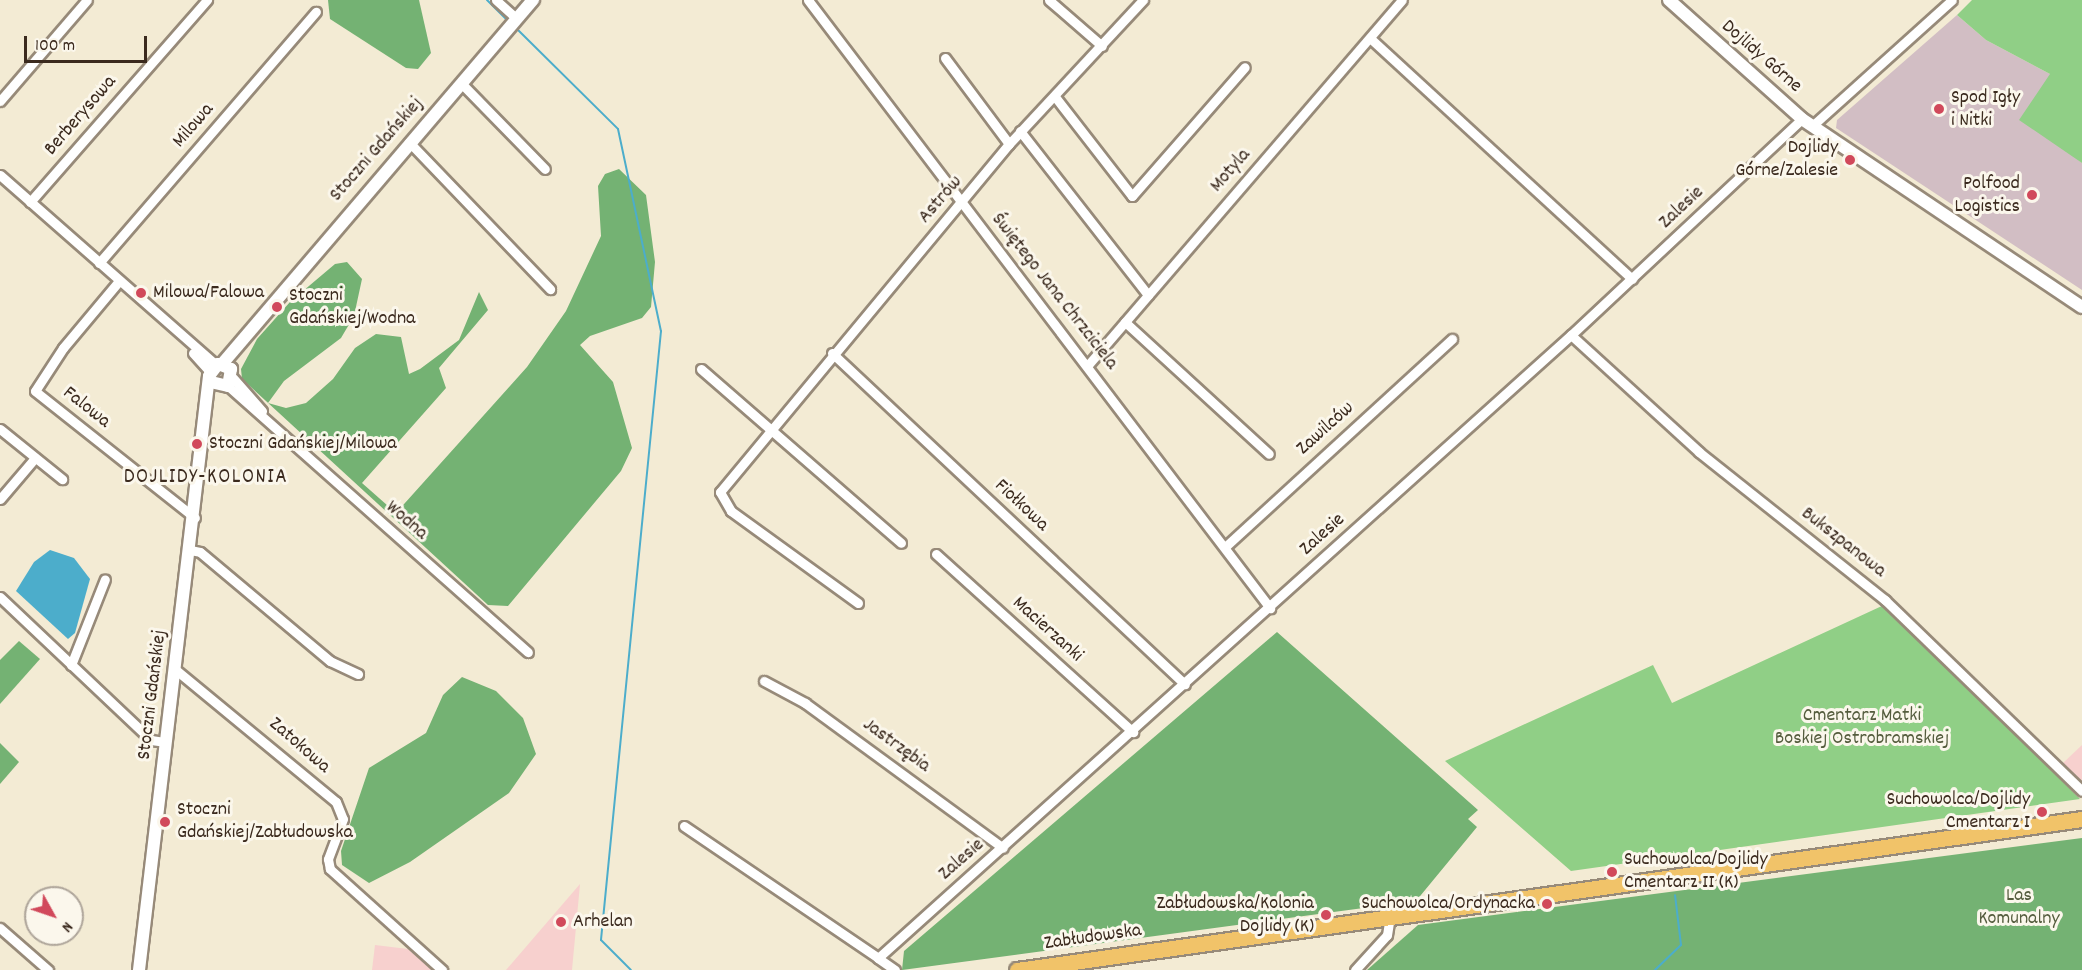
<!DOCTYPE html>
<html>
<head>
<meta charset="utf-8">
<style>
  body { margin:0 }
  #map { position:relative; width:2082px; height:970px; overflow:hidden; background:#f3ebd4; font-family:Dekko,sans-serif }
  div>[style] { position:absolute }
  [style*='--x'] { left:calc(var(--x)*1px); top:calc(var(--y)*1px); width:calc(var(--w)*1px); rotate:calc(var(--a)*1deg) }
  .built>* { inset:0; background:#f7d0ce }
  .industrial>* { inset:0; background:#d2bec4 }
  .green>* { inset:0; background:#90cf86 }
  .forest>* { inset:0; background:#74b273 }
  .water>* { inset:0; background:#4cadcb }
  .stream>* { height:2px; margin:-1px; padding:0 1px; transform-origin:1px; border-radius:1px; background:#4cadcb }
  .roads { filter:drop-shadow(2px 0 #978a79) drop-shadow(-2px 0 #978a79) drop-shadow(0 2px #978a79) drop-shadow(0 -2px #978a79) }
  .minor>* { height:9px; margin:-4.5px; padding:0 4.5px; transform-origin:4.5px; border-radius:4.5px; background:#fff }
  .tertiary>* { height:12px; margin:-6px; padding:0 6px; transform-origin:6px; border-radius:6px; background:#fff }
  .trunk>* { height:15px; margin:-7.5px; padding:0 7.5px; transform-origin:7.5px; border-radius:7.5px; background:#f1c369 }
  .dots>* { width:16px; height:16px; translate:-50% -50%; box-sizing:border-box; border:3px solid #fbf7ec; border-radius:50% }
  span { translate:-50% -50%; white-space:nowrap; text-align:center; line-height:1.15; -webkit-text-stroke:6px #fbf7ec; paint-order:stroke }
  .street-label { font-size:20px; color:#3b2a1e }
  .poi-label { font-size:20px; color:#3b2a1e }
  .left { translate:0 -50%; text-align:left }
  .right { translate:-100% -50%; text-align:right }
  .park-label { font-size:20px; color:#545c3d }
  .neighbourhood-label { font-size:21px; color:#3b2a1e; letter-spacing:1.5px }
  .north { position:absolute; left:24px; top:886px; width:60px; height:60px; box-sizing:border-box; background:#fbf7ec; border:2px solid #aea59a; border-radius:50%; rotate:130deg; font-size:16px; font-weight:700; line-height:24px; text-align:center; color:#3b2a1e }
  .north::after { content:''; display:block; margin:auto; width:21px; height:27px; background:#d1495b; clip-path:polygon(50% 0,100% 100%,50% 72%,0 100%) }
  .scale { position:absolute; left:24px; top:36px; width:123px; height:27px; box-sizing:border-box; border:3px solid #3b2a1e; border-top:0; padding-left:8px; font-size:18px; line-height:21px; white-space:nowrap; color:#3b2a1e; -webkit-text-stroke:4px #fbf7ec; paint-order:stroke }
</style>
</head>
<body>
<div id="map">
  <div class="built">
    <div style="clip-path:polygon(2082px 745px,2082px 784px,2063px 763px)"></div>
    <div style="clip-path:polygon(580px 884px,572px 970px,506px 970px)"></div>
    <div style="clip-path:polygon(375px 945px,408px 949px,432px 970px,372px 970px)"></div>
  </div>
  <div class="industrial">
    <div style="clip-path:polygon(1957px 15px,1986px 40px,2050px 74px,2065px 149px,2082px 163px,2082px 290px,1836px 128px,1837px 120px)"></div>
  </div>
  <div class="green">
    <div style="clip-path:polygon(1972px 0,2082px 0,2082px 163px,2019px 120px,2050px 74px,1986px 40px,1957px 15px)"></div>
    <div style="clip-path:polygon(1884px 605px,2080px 799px,1571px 871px,1445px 761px,1653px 665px,1672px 703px)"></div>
  </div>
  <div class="forest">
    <div style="clip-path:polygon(328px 0,419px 0,431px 53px,418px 69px,406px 68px,330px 19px)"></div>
    <div style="clip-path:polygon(619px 169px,646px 195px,655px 262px,651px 307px,642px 318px,590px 336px,580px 345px,613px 382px,632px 448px,621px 471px,508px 606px,488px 605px,242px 379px,241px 369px,257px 339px,290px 302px,335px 264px,347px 262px,362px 279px,354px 316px,341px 338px,284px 381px,268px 403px,286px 408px,306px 403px,333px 379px,355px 348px,376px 334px,401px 337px,409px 374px,420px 369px,459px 340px,479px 292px,488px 310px,439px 368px,446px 388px,362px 483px,396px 513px,527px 367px,566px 311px,601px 236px,598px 186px,605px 174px)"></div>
    <div style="clip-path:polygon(1277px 632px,1478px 810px,1468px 819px,1477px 827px,1416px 901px,902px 970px,904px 951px)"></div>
    <div style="clip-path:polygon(19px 641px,40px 659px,0 704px,0 660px)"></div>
    <div style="clip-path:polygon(462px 677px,496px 691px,523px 718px,536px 754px,509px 793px,410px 862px,369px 883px,342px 865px,341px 851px,369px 768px,426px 733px,443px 695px)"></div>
    <div style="clip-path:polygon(0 743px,19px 762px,0 784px)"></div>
    <div style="clip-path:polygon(2082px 838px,2082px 970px,1367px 970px,1418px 925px)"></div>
  </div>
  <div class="water">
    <div style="clip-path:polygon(50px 550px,74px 558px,90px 579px,75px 633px,68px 639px,16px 591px,34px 562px)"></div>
  </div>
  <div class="stream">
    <div style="--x:487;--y:0;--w:28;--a:45"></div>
    <div style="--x:517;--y:29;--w:142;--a:44.7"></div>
    <div style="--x:618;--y:129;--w:207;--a:78"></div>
    <div style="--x:661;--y:331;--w:612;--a:95.63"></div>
    <div style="--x:601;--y:940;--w:42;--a:45"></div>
    <div style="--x:1655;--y:970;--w:36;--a:-44"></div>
    <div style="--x:1681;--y:945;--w:50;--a:-96.8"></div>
  </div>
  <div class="roads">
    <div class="minor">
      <div style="--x:496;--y:0;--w:28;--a:42"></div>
      <div style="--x:808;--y:0;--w:764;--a:52.77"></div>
      <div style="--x:1049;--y:0;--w:70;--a:41"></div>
      <div style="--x:1370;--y:38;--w:356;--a:42.6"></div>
      <div style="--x:945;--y:58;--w:107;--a:53.3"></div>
      <div style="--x:461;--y:83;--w:120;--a:45.7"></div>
      <div style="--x:1056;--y:98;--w:124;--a:52.2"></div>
      <div style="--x:1132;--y:196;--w:171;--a:-48.8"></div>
      <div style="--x:0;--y:101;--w:133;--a:-49.3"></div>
      <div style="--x:1812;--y:126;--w:188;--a:-42"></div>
      <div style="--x:1020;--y:131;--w:208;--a:52"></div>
      <div style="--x:409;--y:142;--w:204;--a:46.2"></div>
      <div style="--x:0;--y:175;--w:288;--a:41.3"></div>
      <div style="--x:30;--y:202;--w:269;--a:-48.8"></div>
      <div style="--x:99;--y:263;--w:332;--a:-49.2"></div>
      <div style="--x:119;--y:281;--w:87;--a:129.9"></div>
      <div style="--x:63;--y:348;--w:51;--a:123.1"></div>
      <div style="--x:35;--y:391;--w:204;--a:38.4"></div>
      <div style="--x:1125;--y:322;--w:195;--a:42.5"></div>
      <div style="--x:1571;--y:335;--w:173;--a:42.4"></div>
      <div style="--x:1699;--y:452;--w:238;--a:38.5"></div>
      <div style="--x:1885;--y:600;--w:274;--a:44.1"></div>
      <div style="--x:193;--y:353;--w:25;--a:48"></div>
      <div style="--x:832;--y:353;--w:484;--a:43.2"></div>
      <div style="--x:1088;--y:365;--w:481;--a:-49.3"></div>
      <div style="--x:701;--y:369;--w:265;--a:41"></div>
      <div style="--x:233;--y:378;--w:44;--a:48.7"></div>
      <div style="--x:228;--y:386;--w:401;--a:41.6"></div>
      <div style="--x:0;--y:429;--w:80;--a:38.9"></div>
      <div style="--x:0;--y:499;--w:54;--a:-49.5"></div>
      <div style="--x:1225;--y:547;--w:308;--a:-42.5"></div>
      <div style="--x:190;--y:550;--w:10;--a:11"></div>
      <div style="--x:200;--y:552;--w:170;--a:40"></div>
      <div style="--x:330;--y:661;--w:31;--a:25"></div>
      <div style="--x:936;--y:554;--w:266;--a:42.1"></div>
      <div style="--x:0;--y:597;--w:208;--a:43.4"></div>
      <div style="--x:151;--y:740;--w:15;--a:8"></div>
      <div style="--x:858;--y:603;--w:157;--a:-144.1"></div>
      <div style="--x:731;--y:511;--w:22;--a:-120"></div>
      <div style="--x:720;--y:492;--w:452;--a:-50.3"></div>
      <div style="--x:1009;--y:144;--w:197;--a:-47.1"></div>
      <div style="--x:71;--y:665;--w:92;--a:-68.4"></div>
      <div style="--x:176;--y:670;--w:207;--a:39.5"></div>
      <div style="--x:336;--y:802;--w:18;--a:68"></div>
      <div style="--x:343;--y:819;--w:43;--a:110.6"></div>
      <div style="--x:328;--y:859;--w:10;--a:79"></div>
      <div style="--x:330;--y:869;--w:151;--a:42"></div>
      <div style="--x:764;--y:681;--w:47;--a:28.2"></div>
      <div style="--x:805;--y:703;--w:245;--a:36.2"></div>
      <div style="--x:684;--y:826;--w:235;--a:34.2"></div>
      <div style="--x:0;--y:928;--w:64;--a:41.2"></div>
      <div style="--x:895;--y:970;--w:21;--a:-145"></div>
      <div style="--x:878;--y:958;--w:932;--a:-41.96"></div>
      <div style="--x:1571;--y:335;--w:316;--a:-43.1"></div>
      <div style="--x:1355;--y:970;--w:47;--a:-47.6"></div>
      <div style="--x:1387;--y:935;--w:18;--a:-81"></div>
    </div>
    <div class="tertiary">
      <div style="--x:1669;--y:0;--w:178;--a:41.8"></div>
      <div style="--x:1802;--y:119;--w:337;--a:33.9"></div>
      <div style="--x:222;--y:364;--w:479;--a:-49.5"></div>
      <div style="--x:139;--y:970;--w:598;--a:-83.28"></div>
      <div style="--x:209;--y:376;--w:15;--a:-53"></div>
      <div style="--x:218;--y:364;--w:14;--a:21"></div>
      <div style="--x:231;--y:369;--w:17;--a:100"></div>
      <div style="--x:228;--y:386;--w:17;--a:-167"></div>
    </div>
    <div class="trunk">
      <div style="--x:1017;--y:970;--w:1076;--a:-8.07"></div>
    </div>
  </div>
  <div class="dots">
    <div style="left:1939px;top:109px;background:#d1495b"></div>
    <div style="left:1850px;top:160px;background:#d1495b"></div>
    <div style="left:2032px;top:195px;background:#d1495b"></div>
    <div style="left:141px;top:293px;background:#d1495b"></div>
    <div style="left:277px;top:307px;background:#d1495b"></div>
    <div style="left:197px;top:444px;background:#d1495b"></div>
    <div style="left:2042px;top:812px;background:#d1495b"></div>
    <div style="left:165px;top:822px;background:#d1495b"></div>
    <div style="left:1612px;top:872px;background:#d1495b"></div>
    <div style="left:1547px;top:904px;background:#d1495b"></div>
    <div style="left:1326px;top:915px;background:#d1495b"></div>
    <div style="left:561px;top:922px;background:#d1495b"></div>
  </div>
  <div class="street-label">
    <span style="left:1761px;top:57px;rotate:41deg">Dojlidy Górne</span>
    <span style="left:81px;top:116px;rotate:-49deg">Berberysowa</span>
    <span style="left:194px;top:126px;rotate:-49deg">Milowa</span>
    <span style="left:377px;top:150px;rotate:-49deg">Stoczni Gdańskiej</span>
    <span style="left:1231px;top:171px;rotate:-49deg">Motyla</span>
    <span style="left:941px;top:200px;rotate:-49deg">Astrów</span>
    <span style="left:1682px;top:208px;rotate:-43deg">Zalesie</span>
    <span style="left:1054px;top:292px;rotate:52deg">Świętego Jana Chrzciciela</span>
    <span style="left:86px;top:408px;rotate:38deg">Falowa</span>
    <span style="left:1326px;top:429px;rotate:-42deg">Zawilców</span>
    <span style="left:1021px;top:506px;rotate:43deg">Fiołkowa</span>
    <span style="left:406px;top:521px;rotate:41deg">Wodna</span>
    <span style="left:1323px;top:535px;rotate:-42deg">Zalesie</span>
    <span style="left:1843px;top:543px;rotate:38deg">Bukszpanowa</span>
    <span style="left:1047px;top:630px;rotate:42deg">Macierzanki</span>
    <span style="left:153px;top:695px;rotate:-83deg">Stoczni Gdańskiej</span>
    <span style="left:299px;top:746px;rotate:41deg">Zatokowa</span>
    <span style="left:896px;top:746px;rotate:36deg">Jastrzębia</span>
    <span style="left:962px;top:860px;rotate:-41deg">Zalesie</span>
    <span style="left:1093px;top:938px;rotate:-8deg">Zabłudowska</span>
  </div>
  <div class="poi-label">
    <span class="left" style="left:1951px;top:110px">Spod Igły<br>i Nitki</span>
    <span class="right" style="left:1838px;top:160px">Dojlidy<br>Górne/Zalesie</span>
    <span class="right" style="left:2020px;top:196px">Polfood<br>Logistics</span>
    <span class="left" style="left:153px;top:293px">Milowa/Falowa</span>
    <span class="left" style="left:289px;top:308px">Stoczni<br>Gdańskiej/Wodna</span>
    <span class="left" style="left:209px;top:444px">Stoczni Gdańskiej/Milowa</span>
    <span class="right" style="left:2030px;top:812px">Suchowolca/Dojlidy<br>Cmentarz I</span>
    <span class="left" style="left:177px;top:822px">Stoczni<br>Gdańskiej/Zabłudowska</span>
    <span class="left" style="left:1624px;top:872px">Suchowolca/Dojlidy<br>Cmentarz II (K)</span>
    <span class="right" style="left:1314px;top:916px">Zabłudowska/Kolonia<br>Dojlidy (K)</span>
    <span class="right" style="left:1535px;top:904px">Suchowolca/Ordynacka</span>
    <span class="left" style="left:573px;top:922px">Arhelan</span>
  </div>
  <div class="park-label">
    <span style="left:1862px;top:728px">Cmentarz Matki<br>Boskiej Ostrobramskiej</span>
    <span style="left:2019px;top:908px">Las<br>Komunalny</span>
  </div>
  <div class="neighbourhood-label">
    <span style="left:206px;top:478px">DOJLIDY-KOLONIA</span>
  </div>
  <div class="north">N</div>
  <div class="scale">100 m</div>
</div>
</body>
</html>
